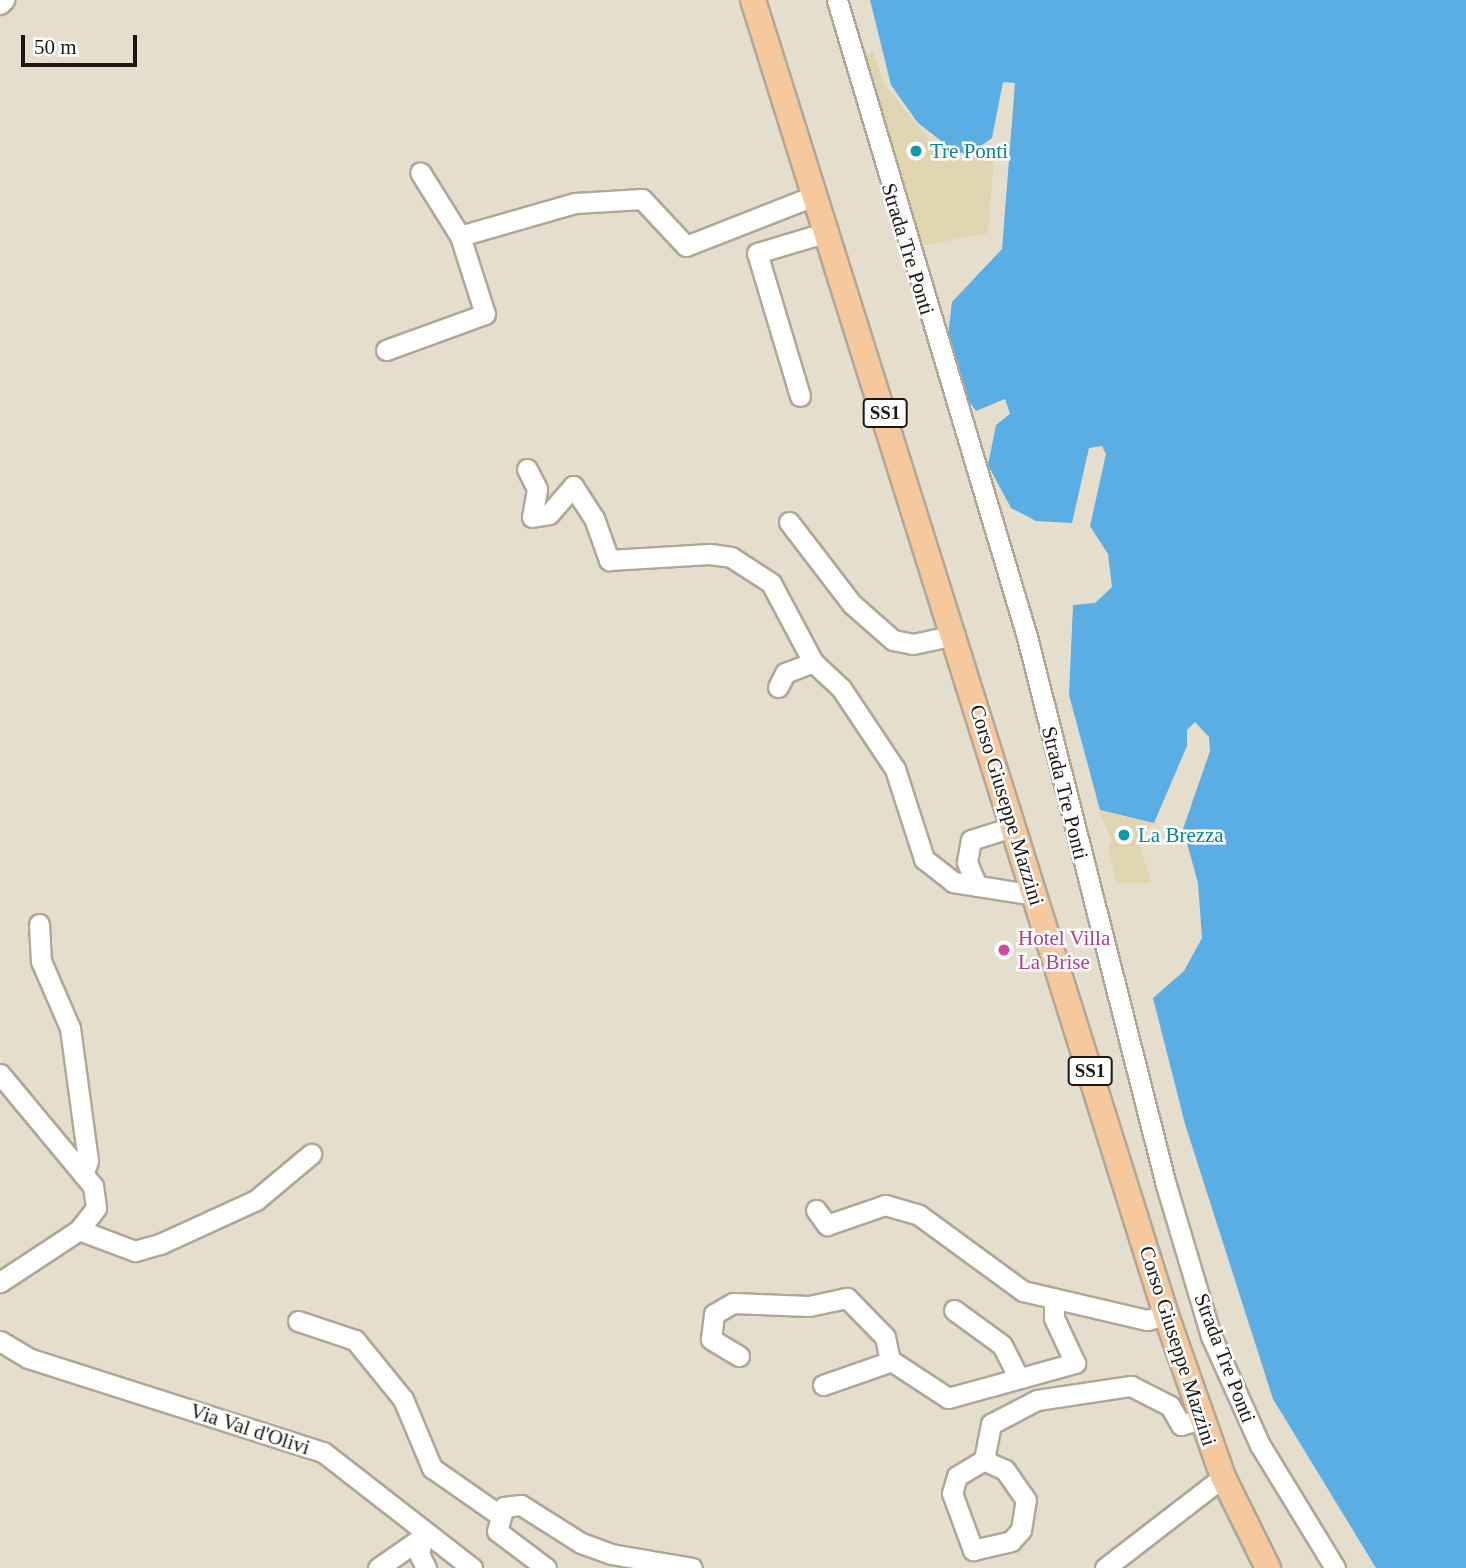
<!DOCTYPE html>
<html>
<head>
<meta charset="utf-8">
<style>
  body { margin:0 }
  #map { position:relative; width:1466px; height:1568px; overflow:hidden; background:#e6decc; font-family:Georgia,serif }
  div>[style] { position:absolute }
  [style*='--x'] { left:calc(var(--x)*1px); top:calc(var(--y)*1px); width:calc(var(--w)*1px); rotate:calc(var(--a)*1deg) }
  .sand>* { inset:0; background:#dfd5b0 }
  .water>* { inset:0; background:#5baee4 }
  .roads { filter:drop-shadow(2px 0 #b0a796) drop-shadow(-2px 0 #b0a796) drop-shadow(0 2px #b0a796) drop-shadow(0 -2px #b0a796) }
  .minor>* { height:19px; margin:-9.5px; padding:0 9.5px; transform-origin:9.5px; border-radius:9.5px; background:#fff }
  .major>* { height:24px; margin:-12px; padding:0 12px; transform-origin:12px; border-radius:12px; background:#f5c99d }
  .dots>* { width:19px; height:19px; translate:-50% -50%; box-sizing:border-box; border:4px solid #fff; border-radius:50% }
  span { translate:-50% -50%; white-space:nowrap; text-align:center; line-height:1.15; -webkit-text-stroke:5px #fff; paint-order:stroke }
  .shield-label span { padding:2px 5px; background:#fff; border:2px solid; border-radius:5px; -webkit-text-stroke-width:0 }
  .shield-label { font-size:19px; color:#1b1812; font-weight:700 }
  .culture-label { font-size:21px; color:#0d838f }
  .left { translate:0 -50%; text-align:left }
  .street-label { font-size:21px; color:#1b1812 }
  .hotel-label { font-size:21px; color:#b23c85 }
  .scale { position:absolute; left:21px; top:35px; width:116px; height:32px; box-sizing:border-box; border:4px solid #1b1812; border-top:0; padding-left:9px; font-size:21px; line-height:24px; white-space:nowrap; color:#1b1812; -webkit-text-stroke:5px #fff; paint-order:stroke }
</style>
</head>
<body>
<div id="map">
  <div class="sand">
    <div style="clip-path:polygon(873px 52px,885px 85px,932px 143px,958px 159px,995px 145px,988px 233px,915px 247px,859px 56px)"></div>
    <div style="clip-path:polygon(1092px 784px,1100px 811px,1154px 823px,1137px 837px,1151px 883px,1116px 883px,1108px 848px,1112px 840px,1100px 815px)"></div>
  </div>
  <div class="water">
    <div style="clip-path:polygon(870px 0,1466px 0,1466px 1568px,1376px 1568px,1273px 1399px,1185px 1124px,1153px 998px,1184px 971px,1202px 938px,1198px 883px,1183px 829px,1210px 751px,1209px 737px,1195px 722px,1187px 730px,1187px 746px,1154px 823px,1100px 810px,1069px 695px,1073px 605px,1095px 603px,1112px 587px,1108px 554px,1090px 526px,1106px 454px,1102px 446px,1089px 448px,1072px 523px,1036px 521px,1011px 508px,988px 465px,996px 425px,1010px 414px,1005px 399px,976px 411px,960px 389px,947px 345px,952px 302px,1002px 249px,1015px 83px,1003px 82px,992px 138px,971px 153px,957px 153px,918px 123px,891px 85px)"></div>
  </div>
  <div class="roads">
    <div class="minor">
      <div style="--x:837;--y:0;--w:665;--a:73.39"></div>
      <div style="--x:1027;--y:637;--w:565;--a:75.77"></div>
      <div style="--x:1166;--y:1185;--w:158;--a:73.4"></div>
      <div style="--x:1211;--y:1336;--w:120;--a:65.8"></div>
      <div style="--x:1260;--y:1445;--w:144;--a:58.6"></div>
      <div style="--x:0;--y:4;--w:6;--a:-45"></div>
      <div style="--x:460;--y:236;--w:120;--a:-16"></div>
      <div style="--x:575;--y:203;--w:67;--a:-3.4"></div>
      <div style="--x:642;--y:199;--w:64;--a:46.9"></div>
      <div style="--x:686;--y:246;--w:140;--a:-21.4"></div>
      <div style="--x:386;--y:350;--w:105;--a:-20"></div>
      <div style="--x:485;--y:314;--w:82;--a:-107.8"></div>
      <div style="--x:460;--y:236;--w:75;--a:-122"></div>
      <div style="--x:800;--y:396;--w:149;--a:-106.7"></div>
      <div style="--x:757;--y:253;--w:74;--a:-16.5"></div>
      <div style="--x:527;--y:469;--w:22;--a:63"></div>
      <div style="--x:537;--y:489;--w:28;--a:100"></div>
      <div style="--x:532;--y:517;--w:17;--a:-10"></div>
      <div style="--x:549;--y:514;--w:37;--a:-49"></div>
      <div style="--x:573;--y:486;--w:38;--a:57"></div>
      <div style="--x:594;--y:518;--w:45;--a:70.3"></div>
      <div style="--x:609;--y:560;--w:101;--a:-3.4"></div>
      <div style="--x:710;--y:554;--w:21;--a:8"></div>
      <div style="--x:731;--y:557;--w:48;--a:33"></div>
      <div style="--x:771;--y:583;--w:89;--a:62"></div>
      <div style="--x:813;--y:662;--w:38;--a:43"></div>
      <div style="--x:841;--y:688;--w:97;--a:56.3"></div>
      <div style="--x:895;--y:769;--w:95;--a:72.1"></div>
      <div style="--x:924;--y:859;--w:37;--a:38"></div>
      <div style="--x:953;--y:882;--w:82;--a:9.1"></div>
      <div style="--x:789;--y:522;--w:103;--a:52.5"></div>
      <div style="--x:852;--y:604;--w:55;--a:41.3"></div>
      <div style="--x:893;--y:640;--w:20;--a:11"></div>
      <div style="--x:913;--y:644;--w:43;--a:-12.1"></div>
      <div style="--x:778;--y:687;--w:16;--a:-63"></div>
      <div style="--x:785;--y:673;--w:30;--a:-21"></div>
      <div style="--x:977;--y:886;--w:26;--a:-113"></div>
      <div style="--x:967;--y:862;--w:22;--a:-80"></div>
      <div style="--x:971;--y:840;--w:43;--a:-17.6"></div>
      <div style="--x:39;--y:924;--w:37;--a:87"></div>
      <div style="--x:41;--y:961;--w:73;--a:66.6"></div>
      <div style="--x:70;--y:1028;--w:134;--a:82.3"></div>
      <div style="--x:88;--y:1161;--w:14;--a:111"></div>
      <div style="--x:0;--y:1074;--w:146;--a:50.3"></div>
      <div style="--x:93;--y:1186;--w:22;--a:82"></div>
      <div style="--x:96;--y:1208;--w:28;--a:128"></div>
      <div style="--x:79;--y:1230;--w:95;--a:146.6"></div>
      <div style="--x:816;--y:1210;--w:19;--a:54"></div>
      <div style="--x:827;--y:1225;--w:61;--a:-19"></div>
      <div style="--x:885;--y:1205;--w:35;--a:16"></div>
      <div style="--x:919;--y:1215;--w:129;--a:36.2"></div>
      <div style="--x:1023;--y:1291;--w:127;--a:13.2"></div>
      <div style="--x:1147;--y:1320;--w:20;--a:-15"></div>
      <div style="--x:79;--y:1230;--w:60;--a:20.6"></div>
      <div style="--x:135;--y:1251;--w:26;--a:-16"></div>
      <div style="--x:160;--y:1244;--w:106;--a:-24.6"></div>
      <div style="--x:256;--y:1200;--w:72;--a:-39.9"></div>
      <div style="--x:954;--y:1310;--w:59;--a:36.1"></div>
      <div style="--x:1002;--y:1345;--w:37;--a:63"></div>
      <div style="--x:298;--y:1321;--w:60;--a:18.4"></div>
      <div style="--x:355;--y:1340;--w:76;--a:50.9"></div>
      <div style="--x:403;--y:1399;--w:75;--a:67.2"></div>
      <div style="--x:432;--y:1468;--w:80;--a:34.9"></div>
      <div style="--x:0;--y:1341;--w:33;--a:31"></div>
      <div style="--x:28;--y:1358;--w:310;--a:17.7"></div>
      <div style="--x:323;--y:1452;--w:189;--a:37.9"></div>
      <div style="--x:739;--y:1356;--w:33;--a:-149"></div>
      <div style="--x:711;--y:1339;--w:25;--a:-83"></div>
      <div style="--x:714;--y:1314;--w:22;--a:-30"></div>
      <div style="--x:733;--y:1303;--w:76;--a:2.3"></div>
      <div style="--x:809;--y:1306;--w:39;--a:-12"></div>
      <div style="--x:847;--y:1298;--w:54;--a:45.7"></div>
      <div style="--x:885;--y:1337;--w:24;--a:78"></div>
      <div style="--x:890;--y:1360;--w:69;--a:33.2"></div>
      <div style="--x:948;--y:1398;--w:132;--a:-15.4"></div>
      <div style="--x:1075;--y:1363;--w:50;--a:-115"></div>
      <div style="--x:1054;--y:1318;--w:15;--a:-90"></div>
      <div style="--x:823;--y:1385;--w:73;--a:-19.2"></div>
      <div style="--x:984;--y:1460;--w:31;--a:149"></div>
      <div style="--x:957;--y:1476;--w:18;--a:106"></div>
      <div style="--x:952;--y:1493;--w:61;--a:69.8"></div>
      <div style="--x:973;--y:1550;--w:39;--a:-13"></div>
      <div style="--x:1011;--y:1541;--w:15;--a:-48"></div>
      <div style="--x:1021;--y:1530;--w:30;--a:-81"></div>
      <div style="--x:1026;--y:1500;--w:37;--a:-125"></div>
      <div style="--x:1005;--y:1470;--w:23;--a:-155"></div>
      <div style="--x:984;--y:1460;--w:37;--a:-79"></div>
      <div style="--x:991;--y:1424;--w:52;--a:-27.6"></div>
      <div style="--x:1037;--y:1400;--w:95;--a:-8.5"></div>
      <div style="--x:1131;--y:1386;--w:44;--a:27.1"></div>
      <div style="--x:1170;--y:1406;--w:22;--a:60"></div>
      <div style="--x:1181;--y:1425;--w:21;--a:-17"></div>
      <div style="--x:422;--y:1540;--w:14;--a:102"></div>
      <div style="--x:419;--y:1554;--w:16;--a:63"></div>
      <div style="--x:378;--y:1568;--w:60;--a:-34.8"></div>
      <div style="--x:546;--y:1568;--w:61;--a:-142.9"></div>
      <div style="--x:497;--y:1531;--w:25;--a:-74"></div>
      <div style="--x:504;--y:1507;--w:17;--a:-7"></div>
      <div style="--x:521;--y:1505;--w:71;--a:32.3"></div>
      <div style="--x:581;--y:1543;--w:32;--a:20"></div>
      <div style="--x:611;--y:1554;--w:82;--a:9.8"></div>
      <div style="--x:1105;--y:1568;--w:149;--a:-37.6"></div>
    </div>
    <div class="major">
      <div style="--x:753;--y:0;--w:1378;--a:72.56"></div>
      <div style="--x:1166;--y:1315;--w:172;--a:70.6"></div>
      <div style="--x:1223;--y:1477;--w:102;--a:63.7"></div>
    </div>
  </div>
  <div class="dots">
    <div style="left:916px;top:151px;background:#0f9aa8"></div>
    <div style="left:1124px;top:835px;background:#0f9aa8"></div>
    <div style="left:1004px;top:950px;background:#d1479c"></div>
  </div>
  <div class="shield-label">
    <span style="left:885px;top:413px">SS1</span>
    <span style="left:1090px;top:1071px">SS1</span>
  </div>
  <div class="culture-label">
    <span class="left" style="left:930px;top:151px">Tre Ponti</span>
    <span class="left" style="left:1138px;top:835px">La Brezza</span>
  </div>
  <div class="street-label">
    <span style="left:908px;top:249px;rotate:73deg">Strada Tre Ponti</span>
    <span style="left:1065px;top:793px;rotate:76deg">Strada Tre Ponti</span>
    <span style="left:1007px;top:805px;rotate:73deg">Corso Giuseppe Mazzini</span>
    <span style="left:1178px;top:1346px;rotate:72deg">Corso Giuseppe Mazzini</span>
    <span style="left:1225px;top:1358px;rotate:69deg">Strada Tre Ponti</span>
    <span style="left:250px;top:1429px;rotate:18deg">Via Val d'Olivi</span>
  </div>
  <div class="hotel-label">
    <span class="left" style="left:1018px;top:950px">Hotel Villa<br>La Brise</span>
  </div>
  <div class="scale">50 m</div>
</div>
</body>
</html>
